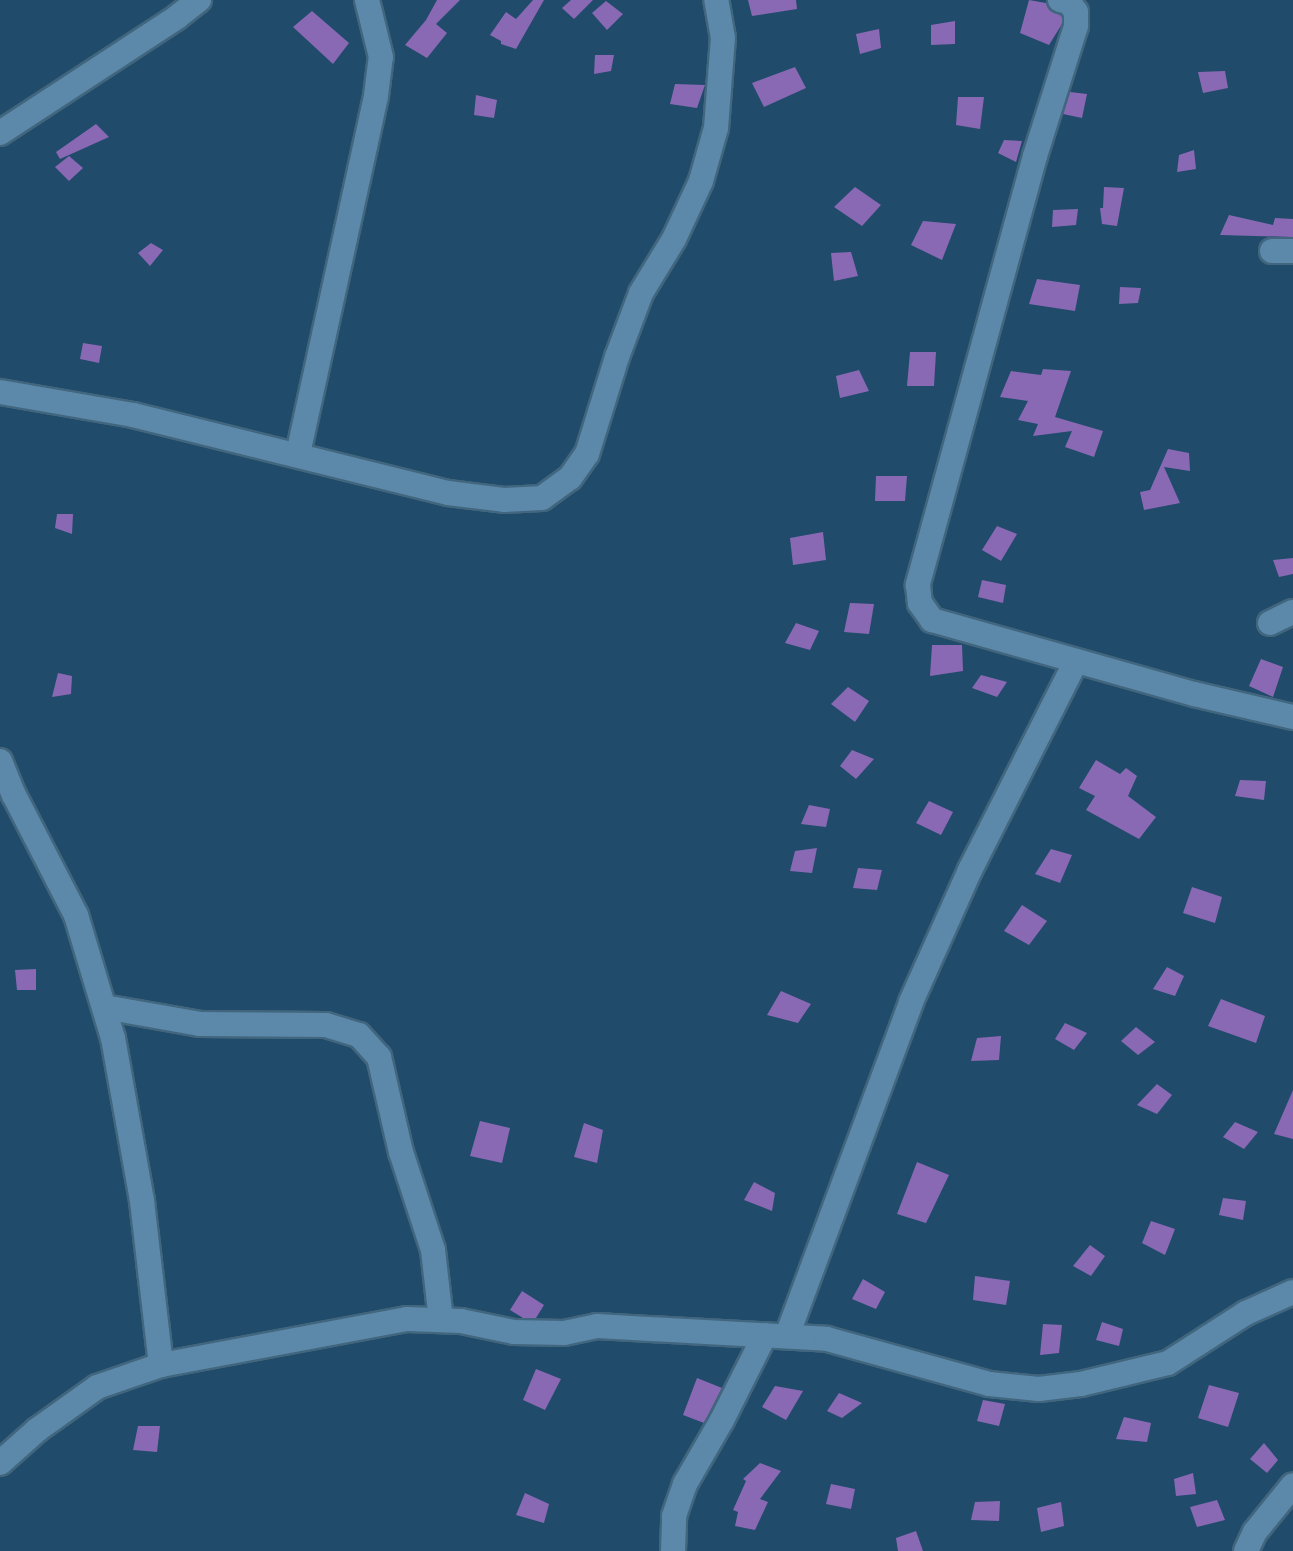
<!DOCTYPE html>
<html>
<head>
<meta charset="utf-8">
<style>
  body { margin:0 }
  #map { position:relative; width:1293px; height:1551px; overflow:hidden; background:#204b6a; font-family:Overpass,sans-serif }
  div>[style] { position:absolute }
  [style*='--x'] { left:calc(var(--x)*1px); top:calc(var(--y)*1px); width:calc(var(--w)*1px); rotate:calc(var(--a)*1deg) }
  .building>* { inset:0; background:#8969b4 }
  .roads { filter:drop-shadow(2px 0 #41667e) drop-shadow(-2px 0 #41667e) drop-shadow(0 2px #41667e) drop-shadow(0 -2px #41667e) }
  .minor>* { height:24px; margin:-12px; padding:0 12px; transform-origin:12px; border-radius:12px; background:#5c88aa }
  span { translate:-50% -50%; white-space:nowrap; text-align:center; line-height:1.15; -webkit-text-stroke:4.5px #14405e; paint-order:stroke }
</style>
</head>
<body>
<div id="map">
  <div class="building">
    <div style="clip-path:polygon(437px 0,460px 0,436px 24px,447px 33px,427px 58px,405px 45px,426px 20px)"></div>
    <div style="clip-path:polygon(533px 0,544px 0,516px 49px,501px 44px,501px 41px,490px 35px,506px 12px,516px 19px)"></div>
    <div style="clip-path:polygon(571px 0,593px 0,574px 19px,562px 8px)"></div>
    <div style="clip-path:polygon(748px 0,796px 0,797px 9px,752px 16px)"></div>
    <div style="clip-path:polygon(1029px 0,1046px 3px,1051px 11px,1062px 16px,1062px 24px,1049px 45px,1020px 33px)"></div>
    <div style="clip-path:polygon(606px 1px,623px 14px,607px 30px,592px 13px)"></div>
    <div style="clip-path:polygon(312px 11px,349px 43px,333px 64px,293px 27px)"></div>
    <div style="clip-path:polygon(955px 21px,955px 44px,931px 45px,931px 25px)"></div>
    <div style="clip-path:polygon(879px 29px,881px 48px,860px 54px,856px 34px)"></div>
    <div style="clip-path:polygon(595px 55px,614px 55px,611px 71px,594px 74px)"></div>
    <div style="clip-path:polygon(795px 67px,806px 88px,764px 107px,752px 83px)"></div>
    <div style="clip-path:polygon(1225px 71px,1228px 88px,1203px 93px,1198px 72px)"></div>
    <div style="clip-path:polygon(675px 84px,705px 85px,697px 108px,670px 104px)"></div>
    <div style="clip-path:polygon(1070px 92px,1087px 94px,1082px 118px,1063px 114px)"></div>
    <div style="clip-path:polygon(476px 95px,497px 100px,494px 118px,474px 115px)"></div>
    <div style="clip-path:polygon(958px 97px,984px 97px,980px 129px,956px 125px)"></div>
    <div style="clip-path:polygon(96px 124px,109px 137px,60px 159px,56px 152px)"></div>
    <div style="clip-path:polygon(1004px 140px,1022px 141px,1016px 162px,998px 153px)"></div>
    <div style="clip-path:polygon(1194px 150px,1196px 169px,1177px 172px,1179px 155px)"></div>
    <div style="clip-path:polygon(69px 156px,83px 168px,69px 181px,55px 167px)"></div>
    <div style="clip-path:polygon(855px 187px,881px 205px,862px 226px,834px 207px)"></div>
    <div style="clip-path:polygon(1104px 187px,1124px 188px,1117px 226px,1102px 224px,1100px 208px,1103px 208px)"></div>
    <div style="clip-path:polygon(1078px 209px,1076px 225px,1052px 227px,1053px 210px)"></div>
    <div style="clip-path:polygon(1229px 215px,1273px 225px,1275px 218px,1293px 219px,1293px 237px,1220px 235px)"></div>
    <div style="clip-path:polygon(923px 221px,956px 224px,942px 260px,911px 245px)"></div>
    <div style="clip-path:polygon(151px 243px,163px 250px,150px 266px,138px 253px)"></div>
    <div style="clip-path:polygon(851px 252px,858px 276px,834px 281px,831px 253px)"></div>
    <div style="clip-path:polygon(1037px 279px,1080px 285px,1075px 311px,1029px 304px)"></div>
    <div style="clip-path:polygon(1120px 287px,1141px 288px,1138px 303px,1119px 304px)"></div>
    <div style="clip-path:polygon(83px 343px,102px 346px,99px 363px,80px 359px)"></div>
    <div style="clip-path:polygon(910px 352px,936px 352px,934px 386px,907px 386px)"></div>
    <div style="clip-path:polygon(1043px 369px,1071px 371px,1055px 417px,1103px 431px,1094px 457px,1065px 447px,1072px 431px,1033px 436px,1038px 424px,1018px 420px,1028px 401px,1000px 397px,1011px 371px,1041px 375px)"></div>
    <div style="clip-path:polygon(859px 370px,869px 391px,840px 398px,836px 376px)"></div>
    <div style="clip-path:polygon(1168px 449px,1189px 453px,1190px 471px,1164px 467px,1180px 503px,1144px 510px,1140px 492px,1150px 490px)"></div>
    <div style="clip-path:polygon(876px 476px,907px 476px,905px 501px,875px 501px)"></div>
    <div style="clip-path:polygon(57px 514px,73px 514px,72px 534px,55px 528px)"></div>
    <div style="clip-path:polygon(997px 526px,1017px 534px,1001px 561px,982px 550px)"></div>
    <div style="clip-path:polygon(823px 532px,826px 560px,793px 565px,790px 538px)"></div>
    <div style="clip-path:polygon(1293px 558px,1293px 574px,1279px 577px,1273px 560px)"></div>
    <div style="clip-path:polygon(982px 580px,1006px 585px,1003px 603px,978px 597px)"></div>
    <div style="clip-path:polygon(850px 603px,874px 604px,869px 634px,844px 632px)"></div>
    <div style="clip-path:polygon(796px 623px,819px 631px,810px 650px,785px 643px)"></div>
    <div style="clip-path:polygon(932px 645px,962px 645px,963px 671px,930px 676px)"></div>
    <div style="clip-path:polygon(1261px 659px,1283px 667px,1273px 697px,1249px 686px)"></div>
    <div style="clip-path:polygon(58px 673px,72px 676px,71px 694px,52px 697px)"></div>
    <div style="clip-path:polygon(981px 675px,1007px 682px,997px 697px,972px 688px)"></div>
    <div style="clip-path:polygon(848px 687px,869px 701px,855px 722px,831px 704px)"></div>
    <div style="clip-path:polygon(852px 750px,874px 759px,856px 779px,840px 766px)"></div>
    <div style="clip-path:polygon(1096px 760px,1120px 774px,1126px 768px,1137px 776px,1128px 796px,1156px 817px,1139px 839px,1086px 810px,1095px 796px,1079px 788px)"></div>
    <div style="clip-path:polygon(1240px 780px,1266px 781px,1264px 800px,1235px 796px)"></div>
    <div style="clip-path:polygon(929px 801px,953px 812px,941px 835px,916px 823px)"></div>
    <div style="clip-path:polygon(809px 805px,830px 809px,826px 827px,801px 824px)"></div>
    <div style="clip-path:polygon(817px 848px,812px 873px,790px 871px,795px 851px)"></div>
    <div style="clip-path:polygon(1051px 849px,1072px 855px,1060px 883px,1035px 874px)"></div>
    <div style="clip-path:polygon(858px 868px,882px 870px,877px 890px,853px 888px)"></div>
    <div style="clip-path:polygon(1192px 887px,1222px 897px,1215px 923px,1183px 913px)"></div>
    <div style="clip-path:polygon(1022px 905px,1047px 921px,1029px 945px,1004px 931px)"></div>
    <div style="clip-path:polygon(1167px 967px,1184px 976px,1175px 996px,1153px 989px)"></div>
    <div style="clip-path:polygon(36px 969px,36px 990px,17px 990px,15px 970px)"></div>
    <div style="clip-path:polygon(781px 991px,811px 1004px,798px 1023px,767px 1015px)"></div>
    <div style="clip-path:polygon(1221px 999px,1265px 1016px,1256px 1043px,1208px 1026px)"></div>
    <div style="clip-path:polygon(1065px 1023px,1087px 1033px,1074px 1050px,1055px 1039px)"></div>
    <div style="clip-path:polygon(1136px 1027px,1155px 1042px,1138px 1055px,1121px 1041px)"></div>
    <div style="clip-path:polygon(1001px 1036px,999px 1060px,971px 1061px,977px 1038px)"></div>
    <div style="clip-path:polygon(1157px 1084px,1172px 1095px,1157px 1114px,1137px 1105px)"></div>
    <div style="clip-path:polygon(1293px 1090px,1293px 1139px,1274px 1134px)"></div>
    <div style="clip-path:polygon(480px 1121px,510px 1128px,502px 1163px,470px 1156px)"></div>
    <div style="clip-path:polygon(1235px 1122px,1258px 1132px,1244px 1149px,1223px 1137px)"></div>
    <div style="clip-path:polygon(584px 1123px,603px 1130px,597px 1163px,574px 1157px)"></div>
    <div style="clip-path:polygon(917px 1162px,949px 1175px,926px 1223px,897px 1214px)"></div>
    <div style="clip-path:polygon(754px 1182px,775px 1193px,772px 1211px,744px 1200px)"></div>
    <div style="clip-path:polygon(1223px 1198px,1246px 1201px,1243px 1220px,1219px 1215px)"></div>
    <div style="clip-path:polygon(1151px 1221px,1175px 1229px,1165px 1255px,1142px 1243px)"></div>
    <div style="clip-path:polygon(1090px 1245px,1105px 1256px,1091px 1276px,1073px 1266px)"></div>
    <div style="clip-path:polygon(975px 1276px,1010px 1281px,1006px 1305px,973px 1300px)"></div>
    <div style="clip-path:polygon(863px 1279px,885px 1292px,876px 1309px,852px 1299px)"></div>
    <div style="clip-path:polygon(522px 1291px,544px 1305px,536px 1318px,523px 1318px,510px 1310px)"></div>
    <div style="clip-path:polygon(1102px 1322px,1123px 1329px,1119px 1346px,1096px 1340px)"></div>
    <div style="clip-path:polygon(1043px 1324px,1062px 1325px,1059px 1353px,1040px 1355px)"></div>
    <div style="clip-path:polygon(536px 1369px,561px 1379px,545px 1410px,523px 1400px)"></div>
    <div style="clip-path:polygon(697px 1378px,722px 1388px,704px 1423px,683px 1415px)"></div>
    <div style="clip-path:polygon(1209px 1385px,1239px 1393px,1228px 1427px,1198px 1418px)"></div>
    <div style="clip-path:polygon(775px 1386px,803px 1391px,786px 1420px,762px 1407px)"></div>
    <div style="clip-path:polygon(839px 1393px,862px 1403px,842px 1418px,827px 1411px)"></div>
    <div style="clip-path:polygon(983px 1400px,1005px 1404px,999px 1426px,977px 1421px)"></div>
    <div style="clip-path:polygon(1124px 1417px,1151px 1423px,1147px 1442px,1116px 1439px)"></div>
    <div style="clip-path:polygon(138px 1426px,160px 1426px,157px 1452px,133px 1450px)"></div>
    <div style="clip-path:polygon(1264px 1443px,1278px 1460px,1267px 1473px,1250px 1459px)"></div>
    <div style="clip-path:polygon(760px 1463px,781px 1471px,760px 1499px,768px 1502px,755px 1530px,735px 1526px,738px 1512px,733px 1510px,746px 1481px,743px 1479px)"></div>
    <div style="clip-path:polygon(1193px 1473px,1196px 1494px,1176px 1496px,1174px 1479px)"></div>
    <div style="clip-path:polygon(831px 1484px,855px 1489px,851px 1509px,826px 1504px)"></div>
    <div style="clip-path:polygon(525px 1493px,549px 1504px,544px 1523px,516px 1515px)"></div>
    <div style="clip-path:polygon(1217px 1500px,1225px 1520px,1197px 1527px,1190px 1507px)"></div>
    <div style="clip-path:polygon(1000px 1501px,999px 1521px,971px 1520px,975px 1502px)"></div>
    <div style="clip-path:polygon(1061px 1502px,1064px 1526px,1041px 1532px,1037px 1508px)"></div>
    <div style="clip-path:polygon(916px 1531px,923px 1551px,898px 1551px,896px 1538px)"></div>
  </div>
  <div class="roads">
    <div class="minor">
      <div style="--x:1060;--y:0;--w:9;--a:13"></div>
      <div style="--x:1069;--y:2;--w:12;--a:55"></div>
      <div style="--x:1076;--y:12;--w:14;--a:90"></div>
      <div style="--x:1076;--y:26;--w:136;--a:107.5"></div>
      <div style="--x:1035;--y:156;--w:445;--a:105.3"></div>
      <div style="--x:918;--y:585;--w:18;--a:84"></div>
      <div style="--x:920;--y:603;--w:21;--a:55"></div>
      <div style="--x:932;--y:620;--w:272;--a:15.8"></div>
      <div style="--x:1194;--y:694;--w:102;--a:13.1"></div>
      <div style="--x:0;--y:133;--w:212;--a:-33.2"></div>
      <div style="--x:177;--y:17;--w:28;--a:-38"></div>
      <div style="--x:1272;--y:251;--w:21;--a:0"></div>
      <div style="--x:0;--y:392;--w:135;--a:9.8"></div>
      <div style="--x:133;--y:415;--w:325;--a:13.9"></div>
      <div style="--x:448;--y:493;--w:56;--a:7.1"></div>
      <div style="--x:504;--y:500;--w:38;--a:-3"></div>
      <div style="--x:542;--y:498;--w:34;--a:-36"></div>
      <div style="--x:570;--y:478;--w:29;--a:-55"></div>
      <div style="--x:587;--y:454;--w:102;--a:-72.8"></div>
      <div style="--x:617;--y:357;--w:68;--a:-69.4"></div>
      <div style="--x:641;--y:293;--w:63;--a:-58.6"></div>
      <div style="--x:674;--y:239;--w:64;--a:-65"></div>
      <div style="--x:701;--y:181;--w:55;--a:-74.2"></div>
      <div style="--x:716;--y:128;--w:90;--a:-85.6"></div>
      <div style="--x:723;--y:38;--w:39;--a:-100"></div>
      <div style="--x:298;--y:454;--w:366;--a:-77.7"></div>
      <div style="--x:376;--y:96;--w:39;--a:-83"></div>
      <div style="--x:381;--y:57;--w:59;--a:-103.8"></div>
      <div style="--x:1270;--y:623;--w:25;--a:-26"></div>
      <div style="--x:0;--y:761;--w:37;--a:68"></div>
      <div style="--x:14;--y:795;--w:135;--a:62.7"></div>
      <div style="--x:76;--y:915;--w:128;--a:73.3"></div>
      <div style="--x:113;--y:1038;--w:166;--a:79.9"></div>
      <div style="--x:142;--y:1201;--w:165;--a:83.4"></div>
      <div style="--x:104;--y:1007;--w:97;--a:10"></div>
      <div style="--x:200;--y:1024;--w:126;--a:0.5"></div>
      <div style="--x:326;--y:1025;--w:34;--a:17"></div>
      <div style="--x:359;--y:1035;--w:30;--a:48"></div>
      <div style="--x:379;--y:1057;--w:98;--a:77"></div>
      <div style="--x:401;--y:1152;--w:103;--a:71.9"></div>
      <div style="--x:433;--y:1250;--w:70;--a:83.5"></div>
      <div style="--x:787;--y:1336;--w:356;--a:-69.6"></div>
      <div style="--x:911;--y:1002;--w:145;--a:-65.9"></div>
      <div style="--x:970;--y:870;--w:234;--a:-63.1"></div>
      <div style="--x:0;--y:1463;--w:50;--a:-41.7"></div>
      <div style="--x:37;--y:1430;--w:74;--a:-35.6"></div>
      <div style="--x:97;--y:1387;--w:68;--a:-19"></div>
      <div style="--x:161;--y:1365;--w:250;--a:-10.6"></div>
      <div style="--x:407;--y:1319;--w:54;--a:2.1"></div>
      <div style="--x:461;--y:1321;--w:54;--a:11.7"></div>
      <div style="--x:514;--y:1332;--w:50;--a:1.1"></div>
      <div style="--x:564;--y:1333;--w:34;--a:-12"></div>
      <div style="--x:597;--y:1326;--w:230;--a:3.2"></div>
      <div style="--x:827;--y:1339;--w:168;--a:15.5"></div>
      <div style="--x:989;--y:1384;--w:50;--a:5.7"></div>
      <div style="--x:1039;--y:1389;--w:42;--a:-6.8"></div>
      <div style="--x:1081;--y:1384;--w:89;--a:-13.6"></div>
      <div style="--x:1168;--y:1363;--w:93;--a:-32.7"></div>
      <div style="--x:1246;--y:1313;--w:51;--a:-24.1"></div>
      <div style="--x:673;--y:1551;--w:35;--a:-88"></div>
      <div style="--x:674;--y:1516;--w:34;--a:-71"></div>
      <div style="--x:685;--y:1484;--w:74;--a:-60"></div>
      <div style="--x:722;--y:1420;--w:95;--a:-63.2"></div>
      <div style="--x:1246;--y:1551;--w:21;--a:-65"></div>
      <div style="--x:1255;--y:1532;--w:60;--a:-51"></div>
    </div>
  </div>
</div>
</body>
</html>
